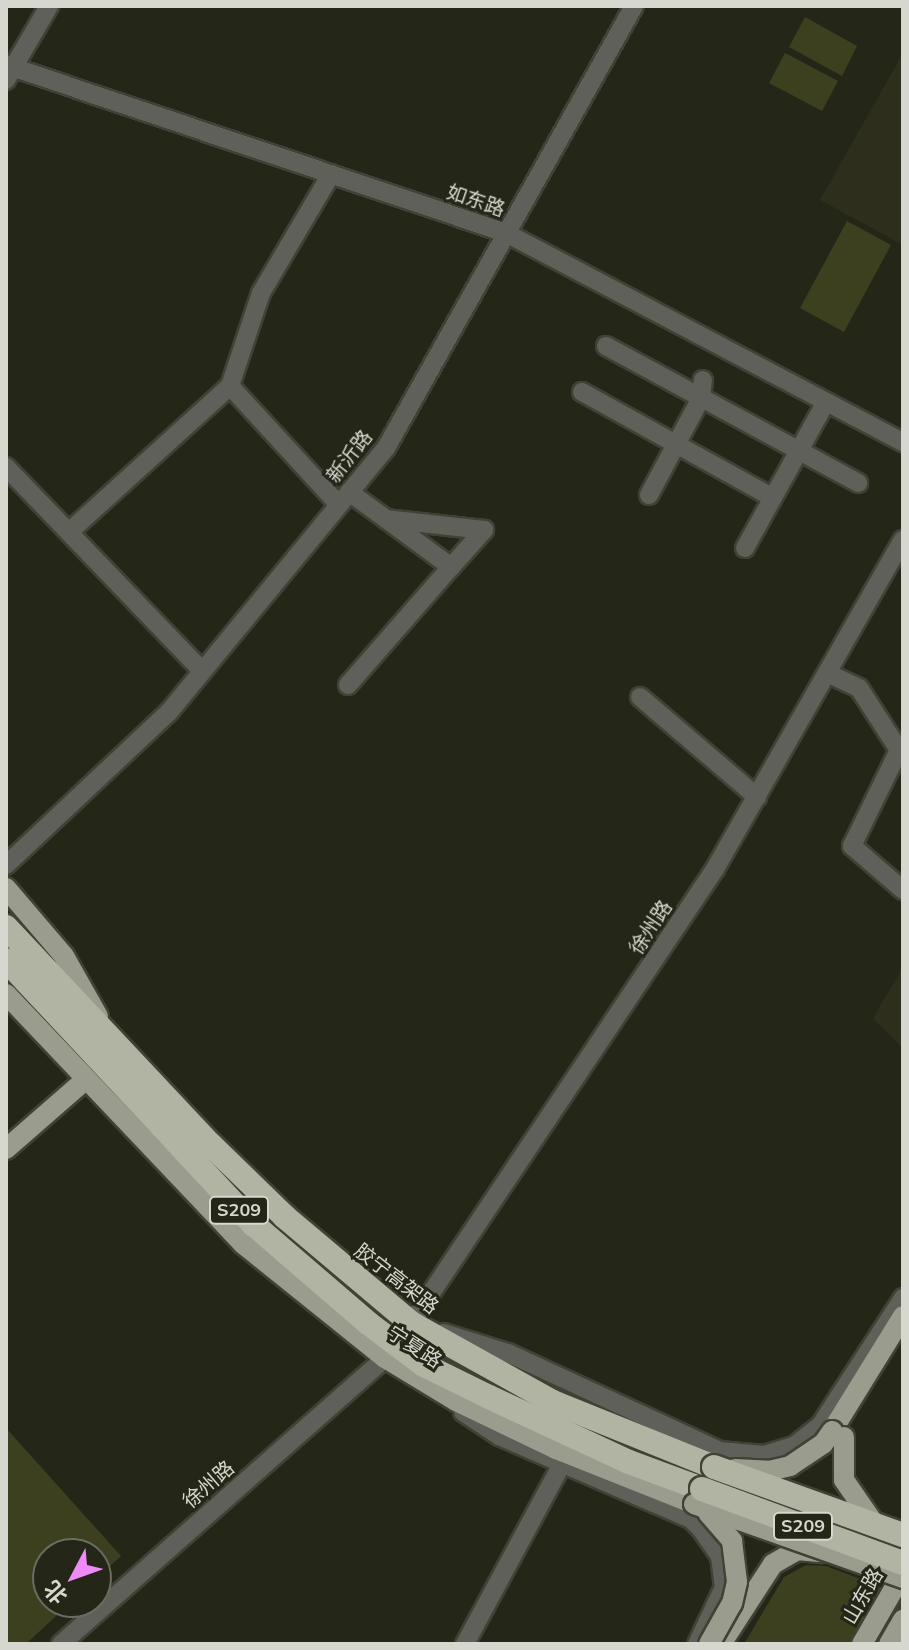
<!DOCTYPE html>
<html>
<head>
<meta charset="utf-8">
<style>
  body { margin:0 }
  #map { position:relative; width:909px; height:1650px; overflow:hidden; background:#242618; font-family:Mulish,"Noto Sans SC",sans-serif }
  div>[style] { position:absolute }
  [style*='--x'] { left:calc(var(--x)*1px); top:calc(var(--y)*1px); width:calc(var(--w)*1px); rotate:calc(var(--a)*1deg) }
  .built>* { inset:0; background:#2d2f1c }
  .green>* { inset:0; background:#3c401e }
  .roads { filter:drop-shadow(2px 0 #404235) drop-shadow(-2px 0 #404235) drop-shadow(0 2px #404235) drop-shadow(0 -2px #404235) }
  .minor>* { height:18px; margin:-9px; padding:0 9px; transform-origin:9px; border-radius:9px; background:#5f6059 }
  .major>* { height:20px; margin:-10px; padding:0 10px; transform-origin:10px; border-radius:10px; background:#9a9d8e }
  .highway>* { height:24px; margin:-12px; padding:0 12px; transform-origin:12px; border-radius:12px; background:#b2b4a3 }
  .bridges { filter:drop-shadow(2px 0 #404235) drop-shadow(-2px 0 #404235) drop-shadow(0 2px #404235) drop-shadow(0 -2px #404235) }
  .major-bridge>* { height:20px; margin:-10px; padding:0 10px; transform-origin:10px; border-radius:10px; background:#9a9d8e }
  .highway-bridge>* { height:24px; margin:-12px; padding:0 12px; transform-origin:12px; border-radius:12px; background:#b2b4a3 }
  span { translate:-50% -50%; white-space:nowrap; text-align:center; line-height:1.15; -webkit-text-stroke:6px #242618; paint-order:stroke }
  .shield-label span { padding:2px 6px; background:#242618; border:2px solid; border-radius:6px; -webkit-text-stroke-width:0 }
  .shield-label { font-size:18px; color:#d6d7ce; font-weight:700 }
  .street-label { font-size:20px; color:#d6d7ce }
  .frame { position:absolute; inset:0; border:8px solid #d6d7ce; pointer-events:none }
  .north { position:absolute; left:32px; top:1538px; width:80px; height:80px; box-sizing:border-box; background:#242618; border:2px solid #6b6d61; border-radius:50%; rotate:229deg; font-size:22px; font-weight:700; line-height:32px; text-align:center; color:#d6d7ce }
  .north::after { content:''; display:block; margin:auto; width:28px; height:36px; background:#ee8bf8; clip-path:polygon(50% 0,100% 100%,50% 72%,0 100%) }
</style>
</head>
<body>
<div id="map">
  <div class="built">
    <div style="clip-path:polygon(903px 53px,903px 245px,820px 200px)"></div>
    <div style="clip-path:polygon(903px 967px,903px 1049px,873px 1018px)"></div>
  </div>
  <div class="green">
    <div style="clip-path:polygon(805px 17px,857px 46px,842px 76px,789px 47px)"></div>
    <div style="clip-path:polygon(785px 53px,838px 81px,822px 111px,769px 83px)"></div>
    <div style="clip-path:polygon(847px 221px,891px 245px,844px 332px,800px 308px)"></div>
    <div style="clip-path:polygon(6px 1428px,121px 1556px,96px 1579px,96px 1554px,48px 1554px,48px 1602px,71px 1602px,26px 1644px,6px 1644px)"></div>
    <div style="clip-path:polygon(806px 1565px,826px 1566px,903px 1595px,903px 1644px,744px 1644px,784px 1577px)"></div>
  </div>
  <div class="roads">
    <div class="minor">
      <div style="--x:6;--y:65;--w:527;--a:18.57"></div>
      <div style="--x:506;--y:233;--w:449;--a:27.8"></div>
      <div style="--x:6;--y:80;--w:86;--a:-59.8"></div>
      <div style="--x:606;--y:346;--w:287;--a:28.5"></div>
      <div style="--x:230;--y:386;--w:161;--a:47.5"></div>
      <div style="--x:582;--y:392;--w:218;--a:29"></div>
      <div style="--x:6;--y:467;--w:283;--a:46.1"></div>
      <div style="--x:349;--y:492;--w:46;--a:36.1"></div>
      <div style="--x:386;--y:519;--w:81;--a:36.4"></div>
      <div style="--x:451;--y:567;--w:50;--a:-48.3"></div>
      <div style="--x:484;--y:530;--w:99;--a:-173.6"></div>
      <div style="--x:649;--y:495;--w:110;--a:-61.8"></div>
      <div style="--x:701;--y:398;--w:18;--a:-84"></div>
      <div style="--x:69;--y:532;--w:217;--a:-42.2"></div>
      <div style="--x:230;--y:386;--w:98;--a:-71.6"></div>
      <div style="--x:261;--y:293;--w:138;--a:-59.5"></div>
      <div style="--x:745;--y:548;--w:167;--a:-61"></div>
      <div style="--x:827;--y:673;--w:35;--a:25"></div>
      <div style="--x:859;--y:688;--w:74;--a:57.2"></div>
      <div style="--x:899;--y:750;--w:107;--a:116.1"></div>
      <div style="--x:852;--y:846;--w:67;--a:40.8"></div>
      <div style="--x:348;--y:685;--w:157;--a:-48.9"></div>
      <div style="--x:640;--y:697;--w:154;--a:40.5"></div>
      <div style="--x:6;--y:865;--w:224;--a:-43.2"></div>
      <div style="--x:169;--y:712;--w:342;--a:-50.6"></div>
      <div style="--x:386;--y:448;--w:507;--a:-60.7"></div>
      <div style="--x:420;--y:1326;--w:9;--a:-162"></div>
      <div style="--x:411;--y:1323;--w:546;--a:-56.19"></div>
      <div style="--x:715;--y:869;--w:379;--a:-60.3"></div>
      <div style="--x:444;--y:1333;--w:67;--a:17.4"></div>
      <div style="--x:508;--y:1353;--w:234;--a:24.8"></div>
      <div style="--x:720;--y:1451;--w:44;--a:5.2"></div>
      <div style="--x:764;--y:1455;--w:31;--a:-17"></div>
      <div style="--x:794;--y:1446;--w:33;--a:-38"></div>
      <div style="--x:820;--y:1426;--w:153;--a:-57"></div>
      <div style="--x:463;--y:1412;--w:43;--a:33.7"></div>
      <div style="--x:499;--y:1436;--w:209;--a:23.4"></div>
      <div style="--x:691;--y:1519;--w:14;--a:45"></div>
      <div style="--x:701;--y:1529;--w:33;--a:55"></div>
      <div style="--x:720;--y:1556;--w:31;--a:83"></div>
      <div style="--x:724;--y:1587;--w:63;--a:115.3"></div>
      <div style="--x:61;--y:1644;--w:432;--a:-41.4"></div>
      <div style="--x:465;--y:1644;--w:202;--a:-61.7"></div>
    </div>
    <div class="major">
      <div style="--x:6;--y:888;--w:89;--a:49.5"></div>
      <div style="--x:64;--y:956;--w:69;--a:60.5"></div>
      <div style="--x:6;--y:994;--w:344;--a:46.5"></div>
      <div style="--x:243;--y:1244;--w:182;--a:38.8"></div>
      <div style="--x:385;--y:1358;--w:83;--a:31.2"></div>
      <div style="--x:456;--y:1401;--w:111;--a:25.6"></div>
      <div style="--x:556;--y:1449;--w:149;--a:21.7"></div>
      <div style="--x:6;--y:1149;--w:105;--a:-41.1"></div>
      <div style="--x:832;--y:1431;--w:135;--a:-58.3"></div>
      <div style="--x:721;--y:1644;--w:95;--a:-57"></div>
      <div style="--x:773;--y:1564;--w:28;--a:-30"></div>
      <div style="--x:797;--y:1550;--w:25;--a:5"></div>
      <div style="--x:862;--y:1644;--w:82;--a:-60"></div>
      <div style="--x:889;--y:1644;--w:28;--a:-60"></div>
    </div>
    <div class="highway">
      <div style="--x:6;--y:927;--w:299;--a:46.8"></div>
      <div style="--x:211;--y:1145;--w:103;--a:44.2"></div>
      <div style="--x:285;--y:1217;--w:165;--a:40.1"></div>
      <div style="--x:411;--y:1323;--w:162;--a:29.1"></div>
      <div style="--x:553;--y:1402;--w:174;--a:22"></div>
      <div style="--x:6;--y:960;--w:362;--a:46.9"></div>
      <div style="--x:253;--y:1224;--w:152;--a:40.7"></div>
      <div style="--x:368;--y:1323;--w:70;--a:36.9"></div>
      <div style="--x:424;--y:1365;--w:72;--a:26.2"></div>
      <div style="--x:489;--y:1397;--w:154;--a:24.9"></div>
      <div style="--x:629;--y:1462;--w:78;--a:20.3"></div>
    </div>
  </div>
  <div class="bridges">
    <div class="major-bridge">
      <div style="--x:844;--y:1437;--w:43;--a:90"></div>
      <div style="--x:844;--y:1480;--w:55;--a:55.4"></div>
      <div style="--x:735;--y:1469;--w:34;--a:3"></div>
      <div style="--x:769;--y:1471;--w:22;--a:-13"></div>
      <div style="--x:790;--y:1466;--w:40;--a:-34"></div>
      <div style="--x:823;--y:1444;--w:16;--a:-55"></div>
      <div style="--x:694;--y:1504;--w:222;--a:19.5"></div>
      <div style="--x:708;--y:1513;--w:37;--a:49"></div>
      <div style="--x:732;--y:1541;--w:41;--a:83"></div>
      <div style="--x:737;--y:1582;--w:22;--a:103"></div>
      <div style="--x:732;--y:1603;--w:47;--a:119.3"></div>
    </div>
    <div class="highway-bridge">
      <div style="--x:714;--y:1467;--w:201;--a:19.8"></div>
      <div style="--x:702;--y:1489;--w:214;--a:20.2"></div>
    </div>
  </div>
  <div class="shield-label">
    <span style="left:239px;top:1210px">S209</span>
    <span style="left:803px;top:1526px">S209</span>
  </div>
  <div class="street-label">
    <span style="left:476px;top:200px;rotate:19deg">如东路</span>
    <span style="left:349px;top:456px;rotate:-52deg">新沂路</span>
    <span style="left:650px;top:927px;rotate:-56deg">徐州路</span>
    <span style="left:397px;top:1278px;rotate:38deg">胶宁高架路</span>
    <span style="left:415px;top:1346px;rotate:33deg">宁夏路</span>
    <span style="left:208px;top:1484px;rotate:-41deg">徐州路</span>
    <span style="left:862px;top:1596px;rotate:-60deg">山东路</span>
  </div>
  <div class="frame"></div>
  <div class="north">北</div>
</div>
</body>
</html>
